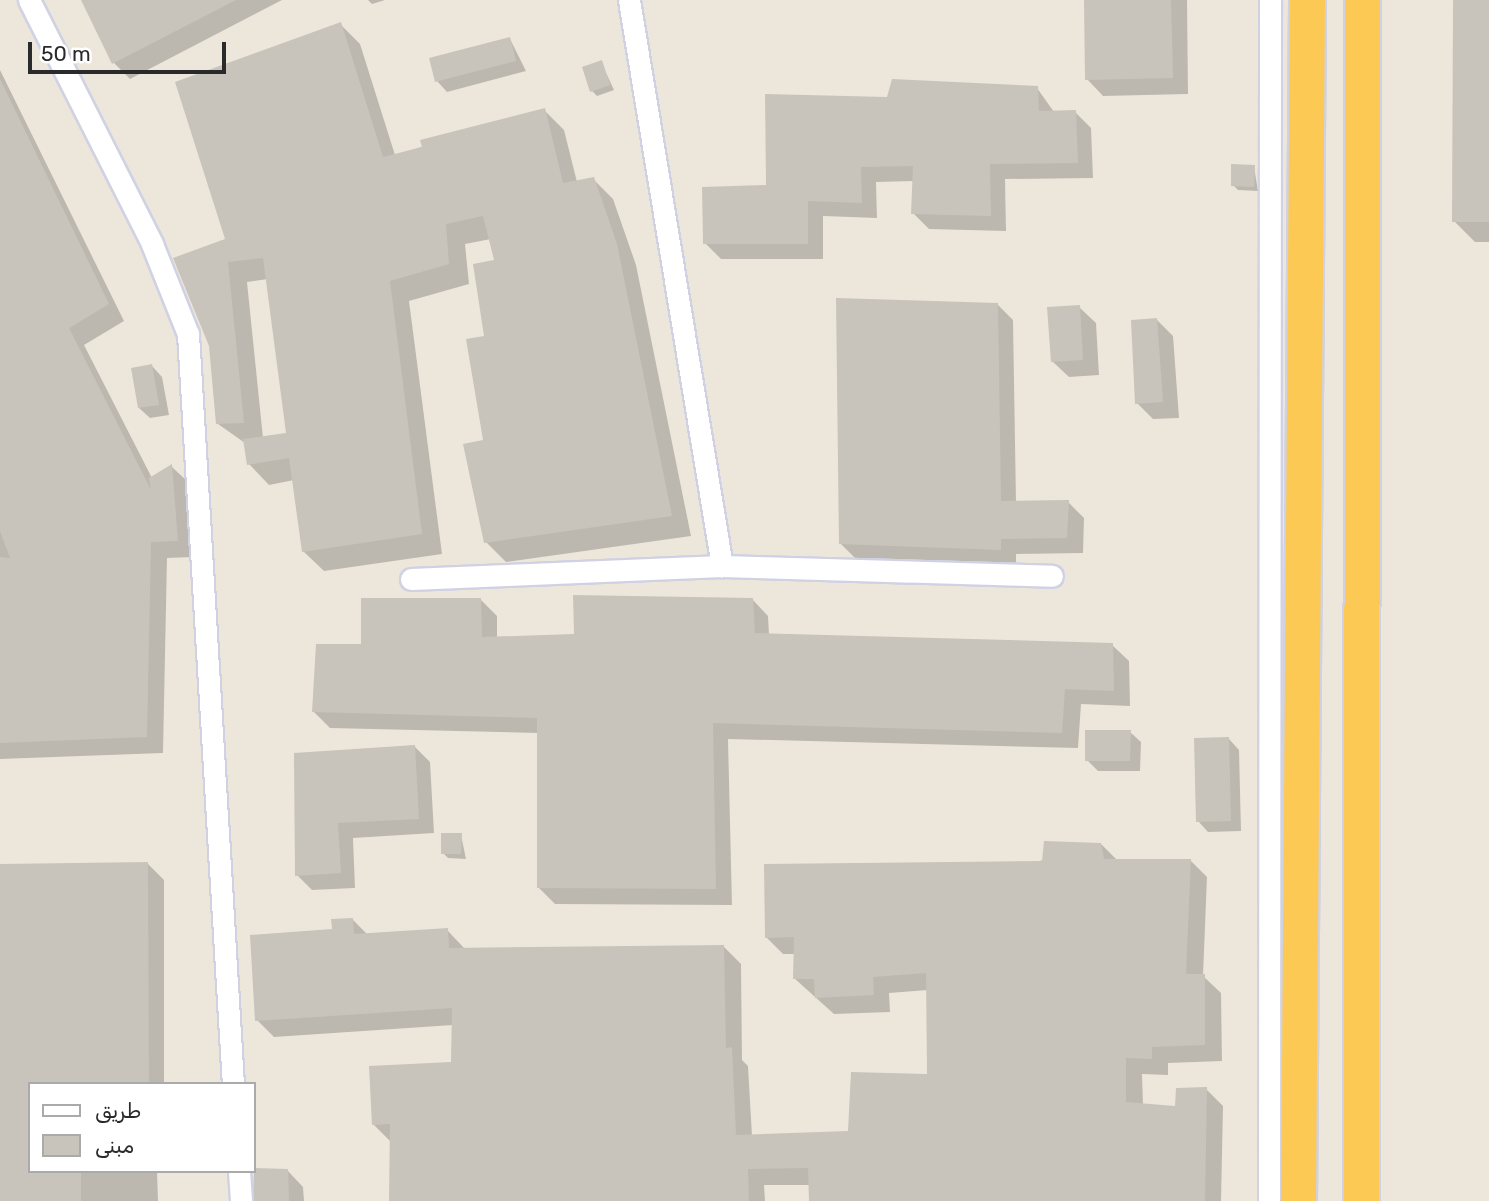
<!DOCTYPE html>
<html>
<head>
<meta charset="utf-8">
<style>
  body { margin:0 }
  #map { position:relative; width:1489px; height:1201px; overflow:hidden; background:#ede7db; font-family:Rubik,"Noto Sans Arabic",sans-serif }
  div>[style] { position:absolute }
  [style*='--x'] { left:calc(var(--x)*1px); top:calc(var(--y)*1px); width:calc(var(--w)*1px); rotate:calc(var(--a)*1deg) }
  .shadow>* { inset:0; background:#0003 }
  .building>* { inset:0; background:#c8c4bb }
  .roads { filter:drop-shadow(2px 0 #d0d2e4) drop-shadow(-2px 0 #d0d2e4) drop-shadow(0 2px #d0d2e4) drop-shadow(0 -2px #d0d2e4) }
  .minor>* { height:21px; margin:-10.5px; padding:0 10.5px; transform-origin:10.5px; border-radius:10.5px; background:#fff }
  .trunk>* { height:35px; margin:-17.5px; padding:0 17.5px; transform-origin:17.5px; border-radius:17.5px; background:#fcc954 }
  span { translate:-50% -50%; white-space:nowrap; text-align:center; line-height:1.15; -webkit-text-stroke:6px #fff; paint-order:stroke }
  .legend { position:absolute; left:28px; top:1082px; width:228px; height:91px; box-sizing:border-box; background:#fff; border:2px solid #aaa; margin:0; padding:9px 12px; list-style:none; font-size:21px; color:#2a2a2a }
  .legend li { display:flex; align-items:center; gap:14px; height:35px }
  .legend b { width:35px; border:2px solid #aaa }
  .scale { position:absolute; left:28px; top:42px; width:198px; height:32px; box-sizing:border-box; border:4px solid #2a2a2a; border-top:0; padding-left:9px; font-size:21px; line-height:24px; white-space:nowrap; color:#2a2a2a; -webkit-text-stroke:5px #fff; paint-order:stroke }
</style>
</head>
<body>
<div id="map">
  <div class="shadow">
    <div style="clip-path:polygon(83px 0,282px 0,130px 79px,114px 63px)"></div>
    <div style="clip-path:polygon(368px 0,385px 0,372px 4px)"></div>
    <div style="clip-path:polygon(1086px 0,1187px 0,1188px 94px,1103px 96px,1087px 79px)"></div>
    <div style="clip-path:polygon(1454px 0,1489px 0,1489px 242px,1475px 242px,1454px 221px)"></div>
    <div style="clip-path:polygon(evenodd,340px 24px,360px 44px,395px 155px,544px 110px,564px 130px,577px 182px,593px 179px,613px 199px,636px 265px,691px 536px,506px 562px,486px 542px,486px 337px,496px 261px,491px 239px,465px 244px,469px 284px,409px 301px,442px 554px,324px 571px,303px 551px,294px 480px,269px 485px,249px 464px,245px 443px,218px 424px,228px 240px,340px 24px,268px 279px,288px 434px,263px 438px,247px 282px,268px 279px)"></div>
    <div style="clip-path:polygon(510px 39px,526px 71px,447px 92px,437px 81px)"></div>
    <div style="clip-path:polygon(601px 62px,614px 90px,597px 96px,592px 91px)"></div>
    <div style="clip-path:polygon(0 70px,124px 321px,84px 345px,152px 478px,172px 467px,188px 482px,193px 557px,167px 558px,163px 753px,0 759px)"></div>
    <div style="clip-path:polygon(1037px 88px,1054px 112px,1075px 112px,1091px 128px,1093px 178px,1005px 179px,1006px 231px,929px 229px,913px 213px,914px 181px,876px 182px,877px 218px,823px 216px,823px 259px,721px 259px,705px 243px,767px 187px,888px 99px)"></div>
    <div style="clip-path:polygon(1254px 167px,1258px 191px,1238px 190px,1233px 185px)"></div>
    <div style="clip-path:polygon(997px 304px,1013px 320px,1016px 502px,1068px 502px,1084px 518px,1083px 553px,1016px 554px,1016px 566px,857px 560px,841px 544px)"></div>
    <div style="clip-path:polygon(1079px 307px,1096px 323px,1099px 375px,1069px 377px,1052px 361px)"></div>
    <div style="clip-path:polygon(1157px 320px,1173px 336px,1179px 418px,1153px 419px,1137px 403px)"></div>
    <div style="clip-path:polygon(152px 366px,162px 377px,169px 415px,150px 418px,139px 408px)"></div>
    <div style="clip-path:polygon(752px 599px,768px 616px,769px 635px,1112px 645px,1129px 661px,1130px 706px,1081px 704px,1078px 748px,728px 739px,732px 905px,555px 904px,539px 888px,539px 733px,330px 728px,314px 712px,363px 646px,481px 600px,497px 616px,497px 638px,575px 636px)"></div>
    <div style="clip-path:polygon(1130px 732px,1141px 742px,1140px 771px,1098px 771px,1087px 760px)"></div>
    <div style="clip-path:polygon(1229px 739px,1239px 750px,1241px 831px,1208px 832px,1198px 821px)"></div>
    <div style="clip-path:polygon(415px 747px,430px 762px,434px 833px,353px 838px,355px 888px,312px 890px,297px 875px,296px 754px)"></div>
    <div style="clip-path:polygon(461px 835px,466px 859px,448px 858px,443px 853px)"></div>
    <div style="clip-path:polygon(1101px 844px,1117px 860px,1190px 860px,1207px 877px,1203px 976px,1221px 993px,1222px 1061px,1168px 1063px,1168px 1075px,1142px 1074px,1143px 1105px,1177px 1108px,1206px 1089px,1223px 1106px,1221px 1201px,810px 1201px,810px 1185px,764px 1185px,765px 1201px,390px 1201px,391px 1142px,374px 1125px,452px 1064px,453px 1025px,274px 1037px,257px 1020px,333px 931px,352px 919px,368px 935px,447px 930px,465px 949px,724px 947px,741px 964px,742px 1060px,748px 1066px,752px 1136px,850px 1132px,929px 1076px,928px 990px,889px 993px,890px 1012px,834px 1014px,794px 978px,795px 954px,783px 954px,766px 937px)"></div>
    <div style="clip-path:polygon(148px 864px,164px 880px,164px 1084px,30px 1084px,30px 1171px,157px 1171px,158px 1201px,0 1201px,0 866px)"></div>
    <div style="clip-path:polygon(254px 1170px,287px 1170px,303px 1187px,304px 1201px,253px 1201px)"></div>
  </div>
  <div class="building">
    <div style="clip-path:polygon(81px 0,236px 0,112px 64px)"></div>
    <div style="clip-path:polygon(1084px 0,1171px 0,1173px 78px,1085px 80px)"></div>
    <div style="clip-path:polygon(1453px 0,1489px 0,1489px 222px,1452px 222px)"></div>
    <div style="clip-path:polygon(341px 22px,383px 157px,422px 147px,420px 140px,545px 108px,563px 183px,594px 177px,617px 244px,672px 516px,484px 543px,463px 444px,483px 440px,466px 339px,484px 336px,473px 264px,494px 260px,483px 216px,446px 224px,449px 264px,390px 281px,422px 534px,302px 552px,289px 458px,247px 465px,243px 439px,286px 433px,263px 258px,228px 262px,244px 423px,216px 424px,209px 346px,173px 258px,225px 239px,175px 82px)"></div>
    <div style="clip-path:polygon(510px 37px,516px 61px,435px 82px,429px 58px)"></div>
    <div style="clip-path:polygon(602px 60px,610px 85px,590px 92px,582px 67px)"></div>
    <div style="clip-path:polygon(0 79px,109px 304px,69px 328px,151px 490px,149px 478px,172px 464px,178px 541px,151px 542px,147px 737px,0 743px,0 557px,10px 558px,0 531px)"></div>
    <div style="clip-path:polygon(892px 79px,1038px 86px,1039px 111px,1076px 110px,1078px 163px,990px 164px,991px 216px,911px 214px,913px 166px,861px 167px,862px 203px,808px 201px,808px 244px,703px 244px,702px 187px,766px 185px,765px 94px,887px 97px)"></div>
    <div style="clip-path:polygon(1231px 164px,1255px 165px,1254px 187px,1231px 186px)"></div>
    <div style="clip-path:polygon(836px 298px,998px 303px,1001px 501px,1069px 500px,1067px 538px,1001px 539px,1001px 550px,839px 544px)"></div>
    <div style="clip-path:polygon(1080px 305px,1083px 360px,1051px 362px,1047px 307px)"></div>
    <div style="clip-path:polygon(1157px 318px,1163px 402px,1135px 404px,1131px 320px)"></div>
    <div style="clip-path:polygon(152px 364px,159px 405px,138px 408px,131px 368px)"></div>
    <div style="clip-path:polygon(573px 595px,753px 598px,755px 633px,1113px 643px,1114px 691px,1065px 689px,1062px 733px,713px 723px,716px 889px,537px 888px,537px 718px,312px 712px,316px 644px,361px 644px,361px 598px,481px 598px,482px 637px,574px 634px)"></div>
    <div style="clip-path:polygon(1085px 730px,1131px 730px,1130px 761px,1085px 761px)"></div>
    <div style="clip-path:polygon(1229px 737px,1231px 821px,1196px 822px,1194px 738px)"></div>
    <div style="clip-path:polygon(415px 745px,419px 819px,338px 823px,341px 873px,295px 876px,294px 753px)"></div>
    <div style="clip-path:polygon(441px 833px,462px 833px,461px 854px,441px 854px)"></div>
    <div style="clip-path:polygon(1044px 841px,1101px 843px,1104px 859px,1191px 859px,1186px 974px,1205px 974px,1205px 1045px,1152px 1047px,1152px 1059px,1126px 1058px,1126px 1102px,1175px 1106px,1176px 1088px,1207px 1087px,1205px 1201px,809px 1201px,808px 1168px,748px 1169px,749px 1201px,389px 1201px,390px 1124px,372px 1125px,369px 1066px,451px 1062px,452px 1008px,255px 1021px,250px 935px,332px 929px,331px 919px,353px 918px,354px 934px,448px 928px,449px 948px,724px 945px,726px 1048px,732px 1047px,736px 1135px,848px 1131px,851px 1072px,927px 1074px,926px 973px,873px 977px,874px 995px,815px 998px,814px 979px,793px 979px,794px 937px,765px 938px,764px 864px,1042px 861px)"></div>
    <div style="clip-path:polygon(148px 862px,149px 1084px,30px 1084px,30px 1171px,81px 1171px,81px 1201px,0 1201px,0 864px)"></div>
    <div style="clip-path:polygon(254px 1168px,288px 1169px,289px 1201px,254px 1201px)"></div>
  </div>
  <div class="roads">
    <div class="minor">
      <div style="--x:29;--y:0;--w:273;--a:63.2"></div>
      <div style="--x:152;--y:244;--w:97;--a:68.2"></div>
      <div style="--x:188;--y:334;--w:751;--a:86.57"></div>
      <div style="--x:629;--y:0;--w:574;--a:80.67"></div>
      <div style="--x:411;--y:579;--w:311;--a:-2.4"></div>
      <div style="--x:722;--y:566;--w:330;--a:1.7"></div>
      <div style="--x:239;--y:1171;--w:30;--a:86"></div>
      <div style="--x:1269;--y:1201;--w:1201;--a:-89.95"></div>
    </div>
    <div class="trunk">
      <div style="--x:1298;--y:1201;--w:1201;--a:-89.57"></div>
      <div style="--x:1361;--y:1201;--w:1201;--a:-89.95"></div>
    </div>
  </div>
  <ul class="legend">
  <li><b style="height:9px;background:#fff"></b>طريق</li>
  <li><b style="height:19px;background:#c8c4bb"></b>مبنى</li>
  </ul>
  <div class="scale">50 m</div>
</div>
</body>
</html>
